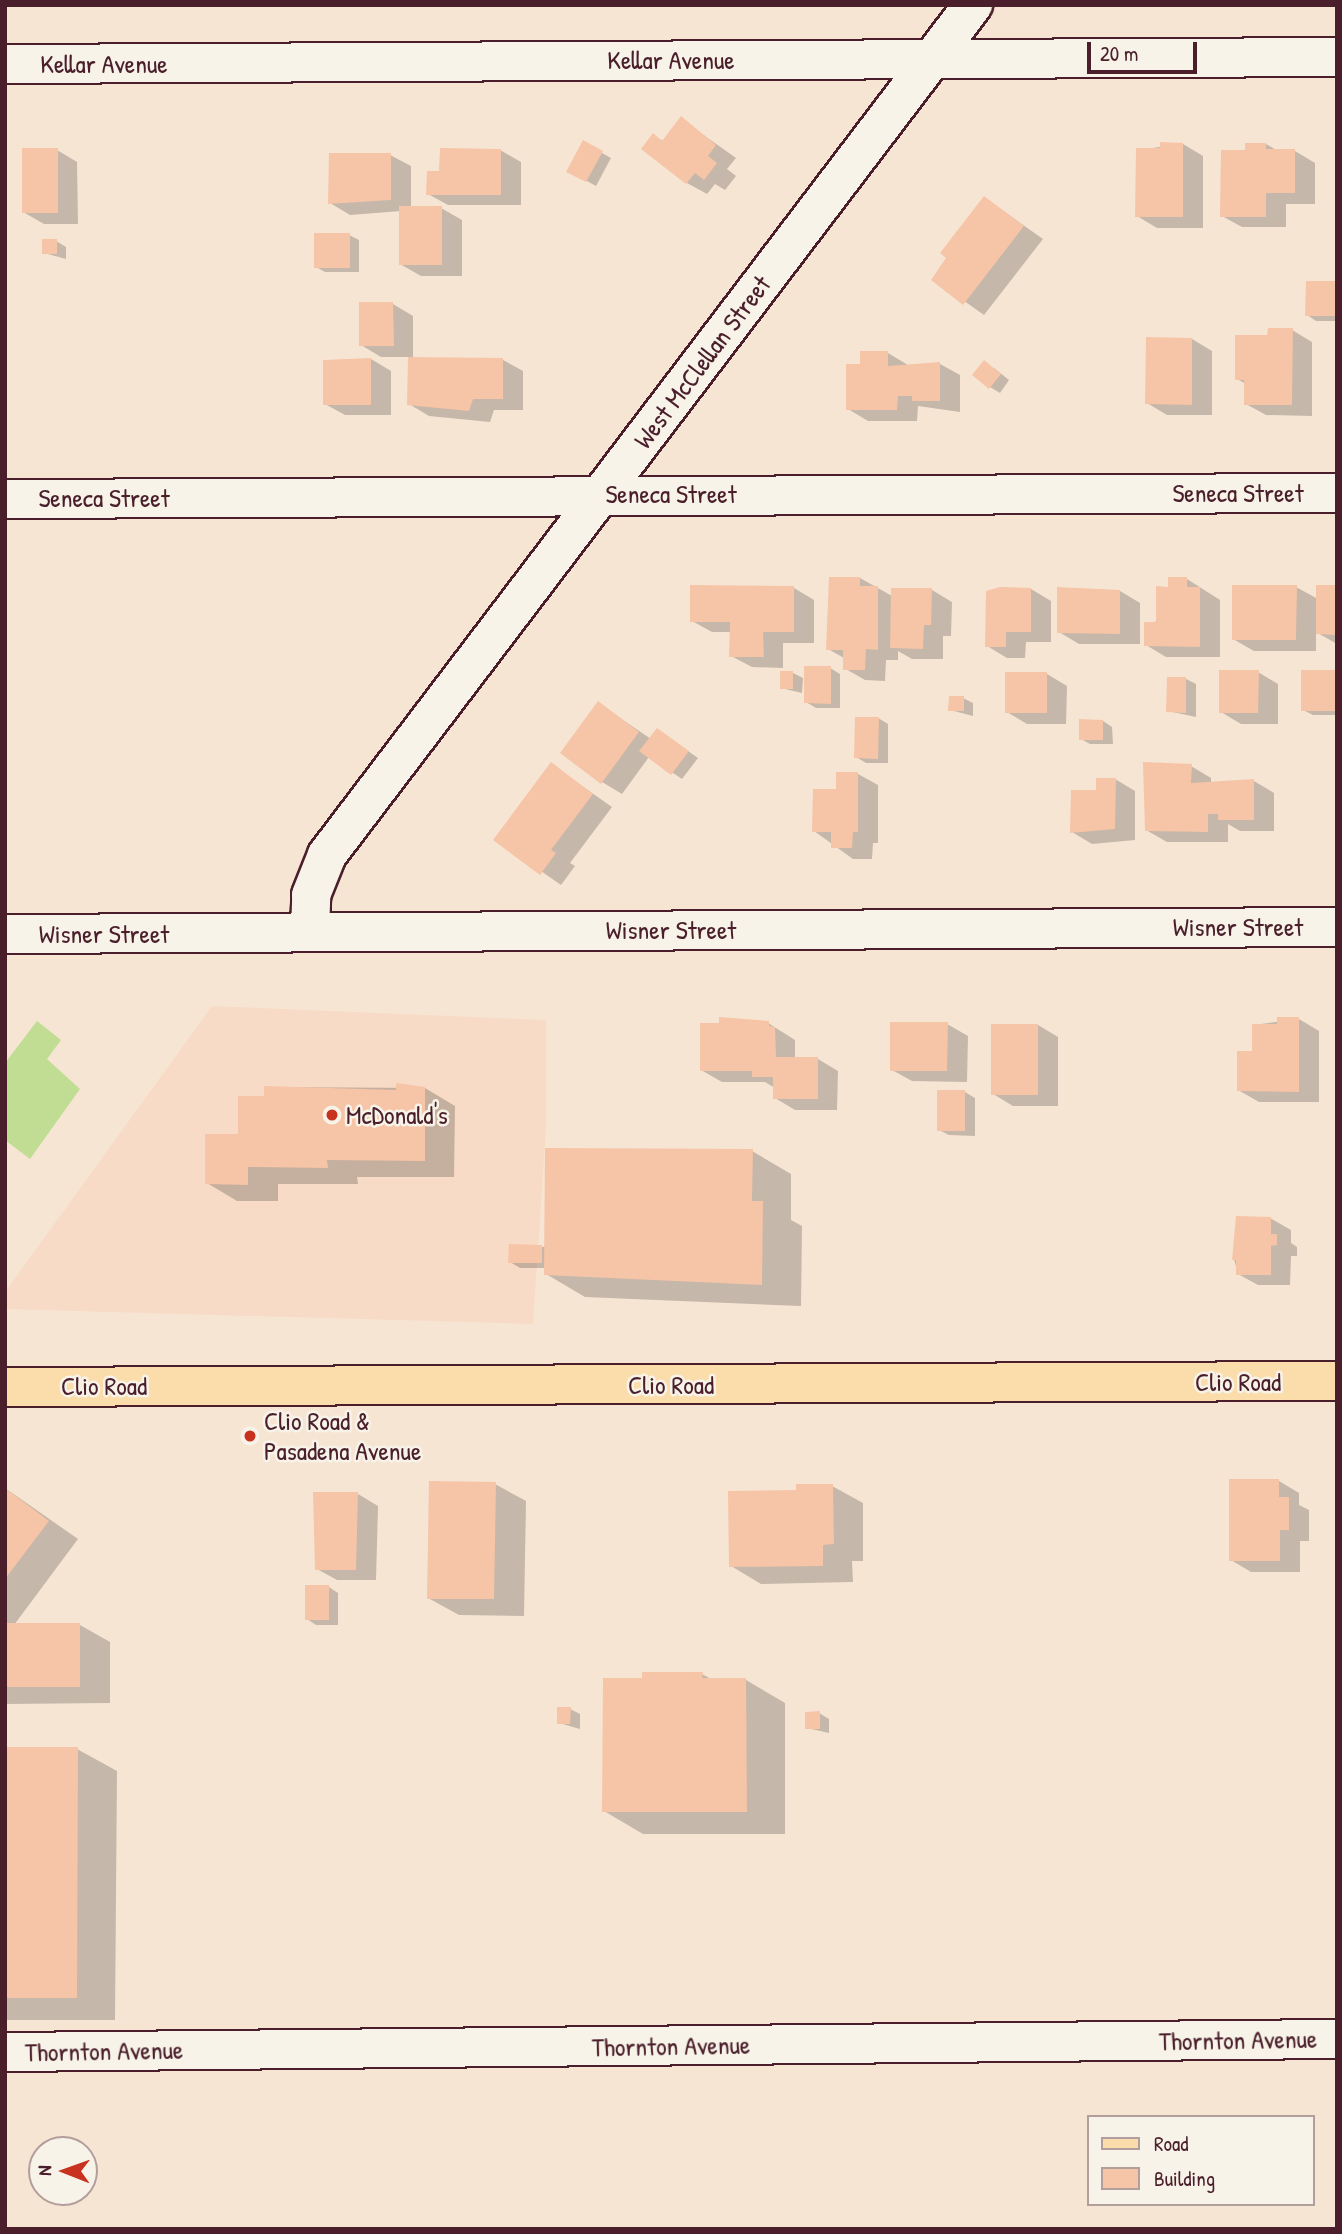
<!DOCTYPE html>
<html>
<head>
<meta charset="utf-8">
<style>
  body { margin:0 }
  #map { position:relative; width:1342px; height:2234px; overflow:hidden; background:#f7e5d4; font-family:"Patrick Hand",sans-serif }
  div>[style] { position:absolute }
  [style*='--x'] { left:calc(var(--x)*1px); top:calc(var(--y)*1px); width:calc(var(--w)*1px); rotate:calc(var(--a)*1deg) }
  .built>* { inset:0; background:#f7dbc6 }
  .green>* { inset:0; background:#c1dd94 }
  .shadow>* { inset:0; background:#0003 }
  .building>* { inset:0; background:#f6c4a7 }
  .roads { filter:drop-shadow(2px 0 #4a1f2b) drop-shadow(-2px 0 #4a1f2b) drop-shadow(0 2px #4a1f2b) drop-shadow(0 -2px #4a1f2b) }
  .minor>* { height:38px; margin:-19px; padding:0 19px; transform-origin:19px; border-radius:19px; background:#f7f3e8 }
  .major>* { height:38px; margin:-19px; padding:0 19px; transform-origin:19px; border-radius:19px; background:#faddab }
  .dots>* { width:19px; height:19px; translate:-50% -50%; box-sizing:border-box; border:4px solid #f7f3e8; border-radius:50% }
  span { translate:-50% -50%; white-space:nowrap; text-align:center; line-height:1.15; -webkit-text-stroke:5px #f7f3e8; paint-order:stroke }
  .street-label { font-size:26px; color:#4a1f2b }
  .poi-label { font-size:26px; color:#4a1f2b }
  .left { translate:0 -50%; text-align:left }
  .frame { position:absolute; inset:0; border:7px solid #4a1f2b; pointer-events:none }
  .legend { position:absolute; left:1087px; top:2115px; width:228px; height:91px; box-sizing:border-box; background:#f7f3e8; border:2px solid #b29e9c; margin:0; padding:9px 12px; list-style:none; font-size:21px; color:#4a1f2b }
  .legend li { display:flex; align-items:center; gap:14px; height:35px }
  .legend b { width:35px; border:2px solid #b29e9c }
  .north { position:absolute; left:28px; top:2136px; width:70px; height:70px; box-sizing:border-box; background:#f7f3e8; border:2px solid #b29e9c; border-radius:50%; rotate:271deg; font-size:19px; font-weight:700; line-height:28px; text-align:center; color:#4a1f2b }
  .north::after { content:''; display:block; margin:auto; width:24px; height:32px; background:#c8321e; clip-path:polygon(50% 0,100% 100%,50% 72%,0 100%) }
  .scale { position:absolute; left:1087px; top:42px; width:110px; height:32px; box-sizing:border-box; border:4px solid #4a1f2b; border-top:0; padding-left:9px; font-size:21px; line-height:24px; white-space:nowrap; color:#4a1f2b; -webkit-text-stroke:5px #f7f3e8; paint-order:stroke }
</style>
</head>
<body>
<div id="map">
  <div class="built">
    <div style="clip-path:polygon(212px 1006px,546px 1020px,546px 1130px,533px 1324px,5px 1309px,5px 1292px)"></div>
  </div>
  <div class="green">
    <div style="clip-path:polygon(37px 1021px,61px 1040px,47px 1059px,80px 1089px,30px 1159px,5px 1140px,5px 1063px)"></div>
  </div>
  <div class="shadow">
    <div style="clip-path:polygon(681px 119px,736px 158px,727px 169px,736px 176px,725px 190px,715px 184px,707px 194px,687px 183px,654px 136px,663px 141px)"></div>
    <div style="clip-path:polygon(584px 143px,611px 158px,596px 186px,569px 171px)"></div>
    <div style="clip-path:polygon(1183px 144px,1203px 156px,1203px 228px,1157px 228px,1137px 216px,1137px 150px)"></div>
    <div style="clip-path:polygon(1266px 144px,1278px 151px,1295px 151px,1315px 163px,1315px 204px,1286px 204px,1286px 227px,1242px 227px,1222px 216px,1247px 145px)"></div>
    <div style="clip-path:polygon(57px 150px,77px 162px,78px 224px,44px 224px,23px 212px)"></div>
    <div style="clip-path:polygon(500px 150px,521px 162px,521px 205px,448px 205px,428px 194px)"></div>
    <div style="clip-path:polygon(390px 155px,411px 166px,411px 208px,441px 208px,462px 220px,462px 276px,421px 276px,400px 264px,401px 211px,350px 215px,330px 203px)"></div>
    <div style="clip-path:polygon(985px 198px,1043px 239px,984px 315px,933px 279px)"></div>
    <div style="clip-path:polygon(349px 235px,359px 240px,359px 272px,325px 272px,316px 267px)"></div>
    <div style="clip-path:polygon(56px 241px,66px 247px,66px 259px,44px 253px)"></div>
    <div style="clip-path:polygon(1337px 283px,1337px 321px,1316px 321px,1307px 315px)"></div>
    <div style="clip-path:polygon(393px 304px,413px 316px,413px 359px,503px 360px,523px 371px,523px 410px,494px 410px,490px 422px,429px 416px,409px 404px,410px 357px,381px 357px,361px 345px)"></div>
    <div style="clip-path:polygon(1292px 330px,1312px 342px,1312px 416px,1266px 415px,1246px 404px,1246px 384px,1237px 379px,1269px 337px)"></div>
    <div style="clip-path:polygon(1192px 339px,1212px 351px,1212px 415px,1167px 415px,1147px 403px)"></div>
    <div style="clip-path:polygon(888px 353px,908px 365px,940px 364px,960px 375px,960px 412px,918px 406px,917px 421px,868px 421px,848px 409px,862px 366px)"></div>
    <div style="clip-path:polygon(371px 359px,391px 371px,391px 415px,345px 415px,325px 404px)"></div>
    <div style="clip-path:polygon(994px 368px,1009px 380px,1000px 393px,990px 387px)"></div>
    <div style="clip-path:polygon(860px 578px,892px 596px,932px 590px,952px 602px,951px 636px,943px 636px,943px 659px,912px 659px,898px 651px,898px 660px,886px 660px,885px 681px,865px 680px,844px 668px,844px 658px,828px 649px)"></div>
    <div style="clip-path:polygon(1187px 579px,1220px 600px,1220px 657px,1166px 657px,1146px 645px,1169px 588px)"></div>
    <div style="clip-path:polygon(1296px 587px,1318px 599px,1337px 587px,1337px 644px,1316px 632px,1316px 651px,1254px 651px,1233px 639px)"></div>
    <div style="clip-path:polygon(794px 588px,814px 600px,814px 643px,783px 643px,783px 668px,752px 667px,731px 656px,732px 632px,712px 632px,692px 621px)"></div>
    <div style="clip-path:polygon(1031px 589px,1051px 601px,1051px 642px,1026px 642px,1025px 658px,1007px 658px,987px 646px)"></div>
    <div style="clip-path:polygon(1120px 591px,1140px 603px,1140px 644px,1079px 644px,1059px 632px)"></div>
    <div style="clip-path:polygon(830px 668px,840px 674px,840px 708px,816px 708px,806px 702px)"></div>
    <div style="clip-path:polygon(1258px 672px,1278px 684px,1278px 724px,1241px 724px,1221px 712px)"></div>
    <div style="clip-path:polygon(1337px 672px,1337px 715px,1313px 715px,1303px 710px)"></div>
    <div style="clip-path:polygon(793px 673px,803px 678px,802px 693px,781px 688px)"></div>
    <div style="clip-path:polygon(1047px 674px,1067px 686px,1066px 724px,1027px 724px,1007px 712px)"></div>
    <div style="clip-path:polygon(1186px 679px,1196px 684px,1196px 717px,1168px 711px)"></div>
    <div style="clip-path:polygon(963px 698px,973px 703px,973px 716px,950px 710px)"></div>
    <div style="clip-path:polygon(598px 703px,651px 739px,658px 730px,698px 758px,682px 779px,649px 757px,622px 794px,602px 782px)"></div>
    <div style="clip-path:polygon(878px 718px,888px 724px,888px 763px,866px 763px,856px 757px)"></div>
    <div style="clip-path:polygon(1103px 721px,1112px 727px,1113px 744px,1090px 744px,1081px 739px)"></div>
    <div style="clip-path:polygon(552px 765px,612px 807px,570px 863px,575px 866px,561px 885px,495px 839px)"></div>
    <div style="clip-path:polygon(1191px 766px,1211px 778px,1211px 784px,1254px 781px,1274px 793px,1274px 831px,1240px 831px,1228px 824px,1228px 842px,1167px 842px,1146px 830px)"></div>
    <div style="clip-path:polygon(858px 774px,878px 785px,878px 843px,873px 843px,872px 859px,853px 859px,814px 831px,838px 791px)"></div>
    <div style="clip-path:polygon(1115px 779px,1135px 791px,1135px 840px,1092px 844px,1072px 832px,1098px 792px)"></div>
    <div style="clip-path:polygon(721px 1019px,768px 1023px,795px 1040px,795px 1059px,818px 1059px,838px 1071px,837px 1110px,795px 1110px,775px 1098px,775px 1088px,765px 1082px,722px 1082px,701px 1070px)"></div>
    <div style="clip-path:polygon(1299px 1019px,1319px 1031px,1319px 1102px,1259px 1102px,1238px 1090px,1254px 1052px,1254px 1025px)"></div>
    <div style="clip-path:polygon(947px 1024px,968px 1036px,967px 1082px,912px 1081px,892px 1070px)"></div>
    <div style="clip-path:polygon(1038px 1025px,1058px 1037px,1058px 1106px,1013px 1106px,993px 1094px)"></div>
    <div style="clip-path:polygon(266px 1087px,425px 1088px,455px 1106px,454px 1177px,357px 1177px,358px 1184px,278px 1184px,278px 1201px,237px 1201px,207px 1183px,266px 1098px)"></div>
    <div style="clip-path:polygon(965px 1092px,975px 1098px,975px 1136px,949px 1135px,939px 1130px)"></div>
    <div style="clip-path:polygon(752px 1151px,791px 1174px,791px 1220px,802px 1226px,801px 1306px,585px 1297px,546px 1274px,546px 1268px,520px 1268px,510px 1262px)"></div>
    <div style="clip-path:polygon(1270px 1218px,1291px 1230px,1291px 1243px,1297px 1247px,1297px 1256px,1291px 1256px,1290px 1285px,1258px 1285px,1238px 1274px,1234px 1259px)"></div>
    <div style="clip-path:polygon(1279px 1481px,1299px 1493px,1299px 1505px,1309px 1510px,1309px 1541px,1300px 1541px,1300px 1572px,1251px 1572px,1231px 1560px)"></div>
    <div style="clip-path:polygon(495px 1484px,526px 1501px,524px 1616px,459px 1615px,428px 1598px)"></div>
    <div style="clip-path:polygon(832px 1486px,863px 1503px,863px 1561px,852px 1561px,853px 1582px,761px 1584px,731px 1566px,798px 1492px)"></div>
    <div style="clip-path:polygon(5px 1488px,78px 1539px,14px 1625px,80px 1625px,110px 1642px,110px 1703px,5px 1704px)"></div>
    <div style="clip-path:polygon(358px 1494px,378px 1506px,376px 1580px,337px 1580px,317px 1569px)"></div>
    <div style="clip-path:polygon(329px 1587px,338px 1593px,338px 1625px,316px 1625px,307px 1619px)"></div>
    <div style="clip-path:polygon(702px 1674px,713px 1680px,746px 1680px,785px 1703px,785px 1834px,643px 1834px,604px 1811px,644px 1680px)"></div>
    <div style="clip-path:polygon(570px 1709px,580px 1714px,580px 1729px,559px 1723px)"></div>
    <div style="clip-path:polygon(819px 1713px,829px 1719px,829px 1733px,807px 1728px)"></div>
    <div style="clip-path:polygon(5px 1748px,77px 1749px,117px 1771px,115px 2020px,5px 2020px)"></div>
  </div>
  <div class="building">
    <div style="clip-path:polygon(681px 116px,716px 145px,708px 156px,717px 163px,704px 180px,695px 173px,686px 184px,641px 149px,653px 133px,662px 141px)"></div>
    <div style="clip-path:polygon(583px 140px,603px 151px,586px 182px,566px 172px)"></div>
    <div style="clip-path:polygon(1160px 142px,1183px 143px,1183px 217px,1135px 217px,1136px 148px,1160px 148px)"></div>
    <div style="clip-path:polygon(1245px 143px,1266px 143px,1266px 149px,1295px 149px,1295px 193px,1266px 193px,1266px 217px,1220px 217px,1221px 150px,1245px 150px)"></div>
    <div style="clip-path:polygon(22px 148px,58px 148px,58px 213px,22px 213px)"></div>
    <div style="clip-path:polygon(440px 148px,501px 149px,501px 195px,426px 195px,427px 171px,439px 171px)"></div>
    <div style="clip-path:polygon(329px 153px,391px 153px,391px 200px,328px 204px)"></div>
    <div style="clip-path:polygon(984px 196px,1024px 226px,963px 305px,931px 280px,946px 258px,940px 253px)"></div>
    <div style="clip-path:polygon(399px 206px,442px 206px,442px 265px,399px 265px)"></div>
    <div style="clip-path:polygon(314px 233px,350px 233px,350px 268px,314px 268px)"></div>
    <div style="clip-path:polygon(42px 239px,57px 239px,57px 254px,42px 254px)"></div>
    <div style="clip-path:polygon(1306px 281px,1337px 281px,1337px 316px,1305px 316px)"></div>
    <div style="clip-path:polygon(359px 302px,393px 302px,394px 346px,359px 346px)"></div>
    <div style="clip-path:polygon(1268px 328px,1293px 328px,1292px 405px,1244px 405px,1244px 380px,1235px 380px,1235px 335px,1267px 335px)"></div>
    <div style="clip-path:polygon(1146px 337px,1192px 338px,1192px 405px,1145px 404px)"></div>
    <div style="clip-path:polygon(860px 351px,888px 351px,888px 366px,940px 362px,940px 401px,912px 401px,912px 396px,898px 396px,897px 410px,846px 410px,846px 364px,860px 364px)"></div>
    <div style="clip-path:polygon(408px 357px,503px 358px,503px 399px,473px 399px,469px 411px,407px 405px)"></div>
    <div style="clip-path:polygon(371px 358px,371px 405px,323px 405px,323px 360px)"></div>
    <div style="clip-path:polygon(984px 360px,1001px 374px,989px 389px,972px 375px)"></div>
    <div style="clip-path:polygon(829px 577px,860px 577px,860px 586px,878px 586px,878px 650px,866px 649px,865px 670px,843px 670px,843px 650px,826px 650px)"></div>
    <div style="clip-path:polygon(1168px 577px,1187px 577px,1187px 587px,1200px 587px,1200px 647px,1144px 646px,1144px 622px,1156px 622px,1156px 586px,1168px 587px)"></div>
    <div style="clip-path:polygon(690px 585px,794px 586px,794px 632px,763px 632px,764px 657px,729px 657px,730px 622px,690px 622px)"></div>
    <div style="clip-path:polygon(1232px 585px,1297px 585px,1296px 640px,1232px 640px)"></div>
    <div style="clip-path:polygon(1316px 585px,1337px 585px,1337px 635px,1316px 634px)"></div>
    <div style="clip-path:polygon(1000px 587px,1031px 588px,1031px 632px,1006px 632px,1006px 647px,985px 647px,986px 591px)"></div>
    <div style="clip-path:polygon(1057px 587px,1120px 590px,1120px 634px,1057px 633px)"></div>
    <div style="clip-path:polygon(891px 588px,932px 588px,931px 625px,924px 625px,923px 649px,890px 648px)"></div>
    <div style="clip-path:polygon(804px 666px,831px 666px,831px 704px,804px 703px)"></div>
    <div style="clip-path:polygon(1219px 670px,1259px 670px,1258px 713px,1219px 713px)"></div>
    <div style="clip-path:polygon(1301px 670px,1337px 670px,1337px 711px,1301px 711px)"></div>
    <div style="clip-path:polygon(780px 671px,793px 671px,793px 689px,780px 689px)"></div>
    <div style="clip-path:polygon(1005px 672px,1047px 672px,1047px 713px,1005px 713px)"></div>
    <div style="clip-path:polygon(1167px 677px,1186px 677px,1186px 713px,1166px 712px)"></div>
    <div style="clip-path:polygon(949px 696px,964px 696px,964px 711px,948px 711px)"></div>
    <div style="clip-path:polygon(598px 701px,639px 732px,601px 784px,560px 753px)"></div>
    <div style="clip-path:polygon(855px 717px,879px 717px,878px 759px,854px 758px)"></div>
    <div style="clip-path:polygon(1079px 719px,1103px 720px,1103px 740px,1079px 740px)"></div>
    <div style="clip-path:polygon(657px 728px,689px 751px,671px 775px,639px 751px)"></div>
    <div style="clip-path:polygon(551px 762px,593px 794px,551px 850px,556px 853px,540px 875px,493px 840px)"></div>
    <div style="clip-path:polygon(1143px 762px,1192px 764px,1191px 783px,1254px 779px,1254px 820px,1218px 820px,1218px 814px,1208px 814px,1208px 832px,1145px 831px)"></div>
    <div style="clip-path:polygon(836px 772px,858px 772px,858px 832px,853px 832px,852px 848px,831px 848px,831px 832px,812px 832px,813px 789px,836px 789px)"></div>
    <div style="clip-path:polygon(1096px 778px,1116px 778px,1115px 829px,1070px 833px,1071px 790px,1096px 790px)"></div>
    <div style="clip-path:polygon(719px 1017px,769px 1021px,769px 1026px,775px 1027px,776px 1057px,818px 1057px,818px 1099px,773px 1099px,773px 1077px,752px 1077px,752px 1071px,700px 1071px,700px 1023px,719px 1023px)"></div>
    <div style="clip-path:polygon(1277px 1017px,1299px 1017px,1299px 1092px,1237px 1091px,1237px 1051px,1252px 1051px,1252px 1024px,1277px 1024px)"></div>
    <div style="clip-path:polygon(890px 1022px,948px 1022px,947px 1071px,890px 1071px)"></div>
    <div style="clip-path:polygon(991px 1024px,1038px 1024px,1038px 1095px,991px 1095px)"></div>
    <div style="clip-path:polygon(396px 1083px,425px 1087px,425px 1161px,327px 1160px,328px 1168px,248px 1167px,248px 1185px,205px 1184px,205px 1134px,238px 1134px,238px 1096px,264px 1096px,264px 1086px,396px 1090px)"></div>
    <div style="clip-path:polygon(937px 1090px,965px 1090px,965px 1131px,937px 1131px)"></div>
    <div style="clip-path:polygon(545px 1148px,753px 1149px,752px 1201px,763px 1201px,762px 1285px,544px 1275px)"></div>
    <div style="clip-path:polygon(1236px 1216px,1271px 1217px,1271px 1234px,1277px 1234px,1277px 1245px,1271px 1246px,1271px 1275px,1236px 1275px,1236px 1260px,1232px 1260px)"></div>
    <div style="clip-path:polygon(509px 1244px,542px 1245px,542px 1263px,508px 1263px)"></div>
    <div style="clip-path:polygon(1229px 1479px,1279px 1479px,1279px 1497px,1289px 1497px,1289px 1530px,1280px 1530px,1280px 1561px,1229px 1561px)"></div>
    <div style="clip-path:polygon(429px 1481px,496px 1482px,494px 1599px,427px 1599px)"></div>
    <div style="clip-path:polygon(796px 1484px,833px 1484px,834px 1544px,823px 1545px,823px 1566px,729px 1567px,728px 1491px,796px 1490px)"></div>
    <div style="clip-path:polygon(5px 1488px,49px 1521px,5px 1579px)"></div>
    <div style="clip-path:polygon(313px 1492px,358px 1492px,356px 1570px,315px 1570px)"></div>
    <div style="clip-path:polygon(305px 1585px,329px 1585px,329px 1620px,305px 1620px)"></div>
    <div style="clip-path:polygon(5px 1623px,80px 1623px,80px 1687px,5px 1687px)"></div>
    <div style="clip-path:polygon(642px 1672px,703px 1672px,702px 1678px,746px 1678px,747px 1812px,602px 1812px,603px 1678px,642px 1678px)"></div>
    <div style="clip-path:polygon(557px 1707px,571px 1707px,570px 1724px,557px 1724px)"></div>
    <div style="clip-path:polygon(820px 1711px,820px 1729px,805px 1729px,805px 1712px)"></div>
    <div style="clip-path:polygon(5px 1747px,78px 1747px,77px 1998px,5px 1998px)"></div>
  </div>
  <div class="roads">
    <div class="minor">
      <div style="--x:5;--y:64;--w:1332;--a:-0.3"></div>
      <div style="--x:5;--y:499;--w:1332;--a:-0.26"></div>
      <div style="--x:310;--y:932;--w:37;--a:-88"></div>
      <div style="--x:311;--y:895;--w:43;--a:-68.2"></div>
      <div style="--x:327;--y:855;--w:1068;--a:-52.77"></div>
      <div style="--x:5;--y:934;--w:1332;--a:-0.3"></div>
      <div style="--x:5;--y:2052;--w:1332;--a:-0.56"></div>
    </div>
    <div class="major">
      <div style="--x:5;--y:1387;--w:1332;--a:-0.26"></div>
    </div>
  </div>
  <div class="dots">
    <div style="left:332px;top:1115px;background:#c8321e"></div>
    <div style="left:250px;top:1436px;background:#c8321e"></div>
  </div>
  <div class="street-label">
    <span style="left:671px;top:60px">Kellar Avenue</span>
    <span style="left:104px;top:64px">Kellar Avenue</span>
    <span style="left:702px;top:362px;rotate:-53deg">West McClellan Street</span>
    <span style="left:1238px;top:493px">Seneca Street</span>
    <span style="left:671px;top:494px">Seneca Street</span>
    <span style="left:104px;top:498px">Seneca Street</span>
    <span style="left:1238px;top:927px">Wisner Street</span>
    <span style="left:671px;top:930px">Wisner Street</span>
    <span style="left:104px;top:934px">Wisner Street</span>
    <span style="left:1238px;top:1382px">Clio Road</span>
    <span style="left:671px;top:1385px">Clio Road</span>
    <span style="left:104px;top:1386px">Clio Road</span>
    <span style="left:1238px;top:2040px;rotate:-1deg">Thornton Avenue</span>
    <span style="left:671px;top:2046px;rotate:-1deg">Thornton Avenue</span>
    <span style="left:104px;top:2051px;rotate:-1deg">Thornton Avenue</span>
  </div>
  <div class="poi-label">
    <span class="left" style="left:346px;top:1115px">McDonald's</span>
    <span class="left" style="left:264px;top:1436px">Clio Road &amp;<br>Pasadena Avenue</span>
  </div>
  <div class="frame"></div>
  <ul class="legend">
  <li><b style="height:9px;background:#faddab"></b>Road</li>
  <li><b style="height:19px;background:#f6c4a7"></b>Building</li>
  </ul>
  <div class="north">N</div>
  <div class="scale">20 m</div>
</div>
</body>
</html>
